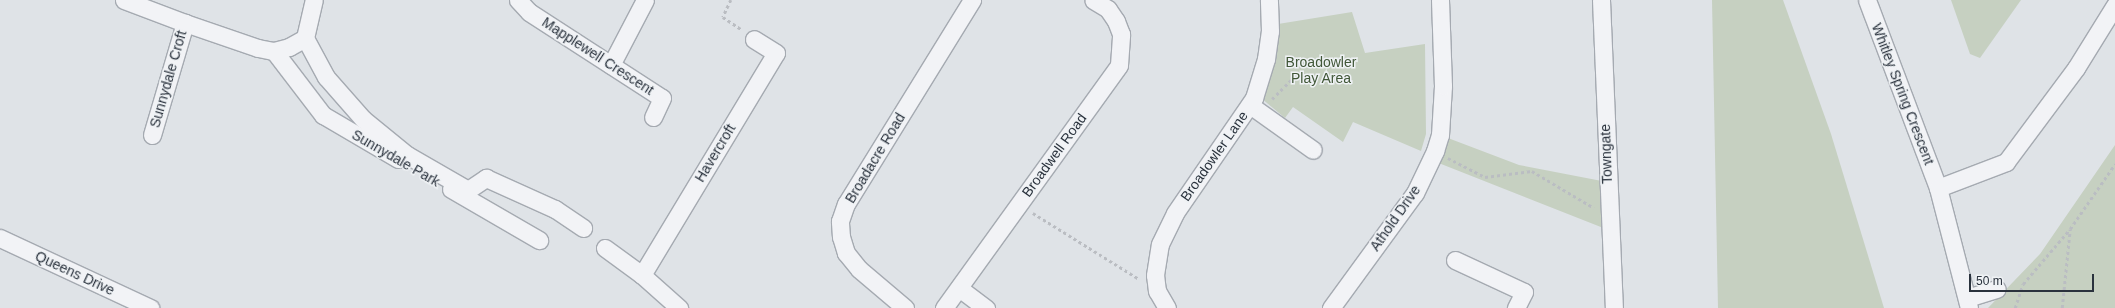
<!DOCTYPE html>
<html>
<head>
<meta charset="utf-8">
<style>
  body { margin:0 }
  #map { position:relative; width:2115px; height:308px; overflow:hidden; background:#dfe3e7; font-family:Helvetica,sans-serif }
  div>[style] { position:absolute }
  [style*='--x'] { left:calc(var(--x)*1px); top:calc(var(--y)*1px); width:calc(var(--w)*1px); rotate:calc(var(--a)*1deg) }
  .green>* { inset:0; background:#c6d0c1 }
  .path>* { height:2.5px; margin-top:-1.25px; transform-origin:0; background:repeating-linear-gradient(90deg,#babdc2 0 3px,transparent 0 6px) }
  .roads { filter:drop-shadow(1px 0 #a5aab1) drop-shadow(-1px 0 #a5aab1) drop-shadow(0 1px #a5aab1) drop-shadow(0 -1px #a5aab1) }
  .minor>* { height:17px; margin:-8.5px; padding:0 8.5px; transform-origin:8.5px; border-radius:8.5px; background:#f2f3f6 }
  span { translate:-50% -50%; white-space:nowrap; text-align:center; line-height:1.15; -webkit-text-stroke:3px #eff2f5; paint-order:stroke }
  .street-label { font-size:14px; color:#2a323d }
  .park-label { font-size:14px; color:#415738 }
  .scale { position:absolute; left:1969px; top:274px; width:125px; height:18px; box-sizing:border-box; border:2px solid #2a323d; border-top:0; padding-left:5px; font-size:12px; line-height:14px; white-space:nowrap; color:#2a323d; -webkit-text-stroke:3px #eff2f5; paint-order:stroke }
</style>
</head>
<body>
<div id="map">
  <div class="green">
    <div style="clip-path:polygon(1712px 0,1783px 0,1831px 134px,1884px 308px,1718px 308px)"></div>
    <div style="clip-path:polygon(1951px 0,2021px 0,1980px 58px,1970px 54px)"></div>
    <div style="clip-path:polygon(1352px 12px,1365px 53px,1425px 44px,1426px 134px,1421px 151px,1353px 122px,1343px 142px,1293px 107px,1285px 118px,1261px 98px,1276px 60px,1278px 24px)"></div>
    <div style="clip-path:polygon(1440px 135px,1519px 165px,1607px 182px,1611px 231px,1431px 160px)"></div>
    <div style="clip-path:polygon(2115px 145px,2115px 308px,1988px 308px,2040px 254px)"></div>
  </div>
  <div class="path">
    <div style="--x:731;--y:0;--w:19;--a:115"></div>
    <div style="--x:723;--y:17;--w:23;--a:34"></div>
    <div style="--x:1272;--y:99;--w:28;--a:-45"></div>
    <div style="--x:1292;--y:79;--w:23;--a:-10"></div>
    <div style="--x:1448;--y:158;--w:42;--a:27.2"></div>
    <div style="--x:1485;--y:177;--w:47;--a:-7.3"></div>
    <div style="--x:1532;--y:171;--w:72;--a:30.8"></div>
    <div style="--x:1033;--y:213;--w:125;--a:31.9"></div>
    <div style="--x:2015;--y:308;--w:25;--a:-72"></div>
    <div style="--x:2023;--y:284;--w:72;--a:-49.5"></div>
    <div style="--x:2062;--y:308;--w:79;--a:-84.2"></div>
    <div style="--x:2070;--y:229;--w:79;--a:-55.3"></div>
  </div>
  <div class="roads">
    <div class="minor">
      <div style="--x:124;--y:0;--w:65;--a:20.7"></div>
      <div style="--x:185;--y:23;--w:77;--a:18.9"></div>
      <div style="--x:258;--y:48;--w:16;--a:11"></div>
      <div style="--x:274;--y:51;--w:16;--a:-15"></div>
      <div style="--x:289;--y:47;--w:18;--a:-29"></div>
      <div style="--x:305;--y:38;--w:39;--a:-77"></div>
      <div style="--x:518;--y:0;--w:16;--a:47"></div>
      <div style="--x:529;--y:12;--w:158;--a:32.9"></div>
      <div style="--x:662;--y:98;--w:21;--a:115"></div>
      <div style="--x:1601;--y:0;--w:308;--a:87.6"></div>
      <div style="--x:1867;--y:0;--w:201;--a:69.3"></div>
      <div style="--x:1938;--y:188;--w:124;--a:75.5"></div>
      <div style="--x:305;--y:38;--w:44;--a:61.7"></div>
      <div style="--x:326;--y:77;--w:56;--a:48.6"></div>
      <div style="--x:363;--y:119;--w:57;--a:39.3"></div>
      <div style="--x:407;--y:155;--w:70;--a:29.8"></div>
      <div style="--x:468;--y:190;--w:22;--a:-34"></div>
      <div style="--x:486;--y:178;--w:76;--a:24.2"></div>
      <div style="--x:555;--y:209;--w:34;--a:34"></div>
      <div style="--x:274;--y:51;--w:81;--a:52.6"></div>
      <div style="--x:323;--y:115;--w:87;--a:30.4"></div>
      <div style="--x:611;--y:65;--w:73;--a:-62.4"></div>
      <div style="--x:1250;--y:105;--w:77;--a:35.5"></div>
      <div style="--x:152;--y:135;--w:117;--a:-73.6"></div>
      <div style="--x:1938;--y:188;--w:73;--a:-20.9"></div>
      <div style="--x:2006;--y:162;--w:117;--a:-53.3"></div>
      <div style="--x:2076;--y:68;--w:74;--a:-58.2"></div>
      <div style="--x:451;--y:189;--w:102;--a:30.1"></div>
      <div style="--x:0;--y:238;--w:166;--a:25"></div>
      <div style="--x:605;--y:248;--w:46;--a:36.1"></div>
      <div style="--x:642;--y:275;--w:50;--a:41.7"></div>
      <div style="--x:1455;--y:260;--w:76;--a:24.9"></div>
      <div style="--x:1524;--y:292;--w:18;--a:117"></div>
      <div style="--x:642;--y:275;--w:259;--a:-58.9"></div>
      <div style="--x:776;--y:53;--w:26;--a:-148"></div>
      <div style="--x:959;--y:288;--w:34;--a:37"></div>
      <div style="--x:1967;--y:298;--w:31;--a:-17"></div>
      <div style="--x:905;--y:308;--w:60;--a:-139.7"></div>
      <div style="--x:859;--y:269;--w:21;--a:-129"></div>
      <div style="--x:846;--y:253;--w:17;--a:-107"></div>
      <div style="--x:841;--y:237;--w:16;--a:-94"></div>
      <div style="--x:840;--y:221;--w:18;--a:-71"></div>
      <div style="--x:846;--y:204;--w:240;--a:-58.3"></div>
      <div style="--x:944;--y:308;--w:299;--a:-54.2"></div>
      <div style="--x:1119;--y:65;--w:31;--a:-86"></div>
      <div style="--x:1121;--y:34;--w:14;--a:-111"></div>
      <div style="--x:1116;--y:21;--w:14;--a:-124"></div>
      <div style="--x:1108;--y:9;--w:17;--a:-149"></div>
      <div style="--x:1167;--y:308;--w:20;--a:-120"></div>
      <div style="--x:1157;--y:291;--w:16;--a:-97"></div>
      <div style="--x:1155;--y:275;--w:31;--a:-81"></div>
      <div style="--x:1160;--y:244;--w:34;--a:-64"></div>
      <div style="--x:1175;--y:213;--w:140;--a:-55.5"></div>
      <div style="--x:1254;--y:98;--w:41;--a:-72.9"></div>
      <div style="--x:1266;--y:59;--w:28;--a:-82"></div>
      <div style="--x:1270;--y:31;--w:31;--a:-92"></div>
      <div style="--x:1331;--y:308;--w:142;--a:-53.9"></div>
      <div style="--x:1415;--y:193;--w:47;--a:-64.5"></div>
      <div style="--x:1435;--y:151;--w:17;--a:-73"></div>
      <div style="--x:1440;--y:135;--w:49;--a:-86.5"></div>
      <div style="--x:1443;--y:86;--w:86;--a:-92"></div>
    </div>
  </div>
  <div class="street-label">
    <span style="left:598px;top:56px;rotate:33deg">Mapplewell Crescent</span>
    <span style="left:168px;top:79px;rotate:-74deg">Sunnydale Croft</span>
    <span style="left:1903px;top:94px;rotate:69deg">Whitley Spring Crescent</span>
    <span style="left:715px;top:153px;rotate:-59deg">Havercroft</span>
    <span style="left:1606px;top:154px;rotate:-92deg">Towngate</span>
    <span style="left:1054px;top:155px;rotate:-54deg">Broadwell Road</span>
    <span style="left:1214px;top:156px;rotate:-55deg">Broadowler Lane</span>
    <span style="left:396px;top:158px;rotate:30deg">Sunnydale Park</span>
    <span style="left:875px;top:158px;rotate:-59deg">Broadacre Road</span>
    <span style="left:1395px;top:218px;rotate:-55deg">Athold Drive</span>
    <span style="left:75px;top:273px;rotate:25deg">Queens Drive</span>
  </div>
  <div class="park-label">
    <span style="left:1321px;top:70px">Broadowler<br>Play Area</span>
  </div>
  <div class="scale">50 m</div>
</div>
</body>
</html>
